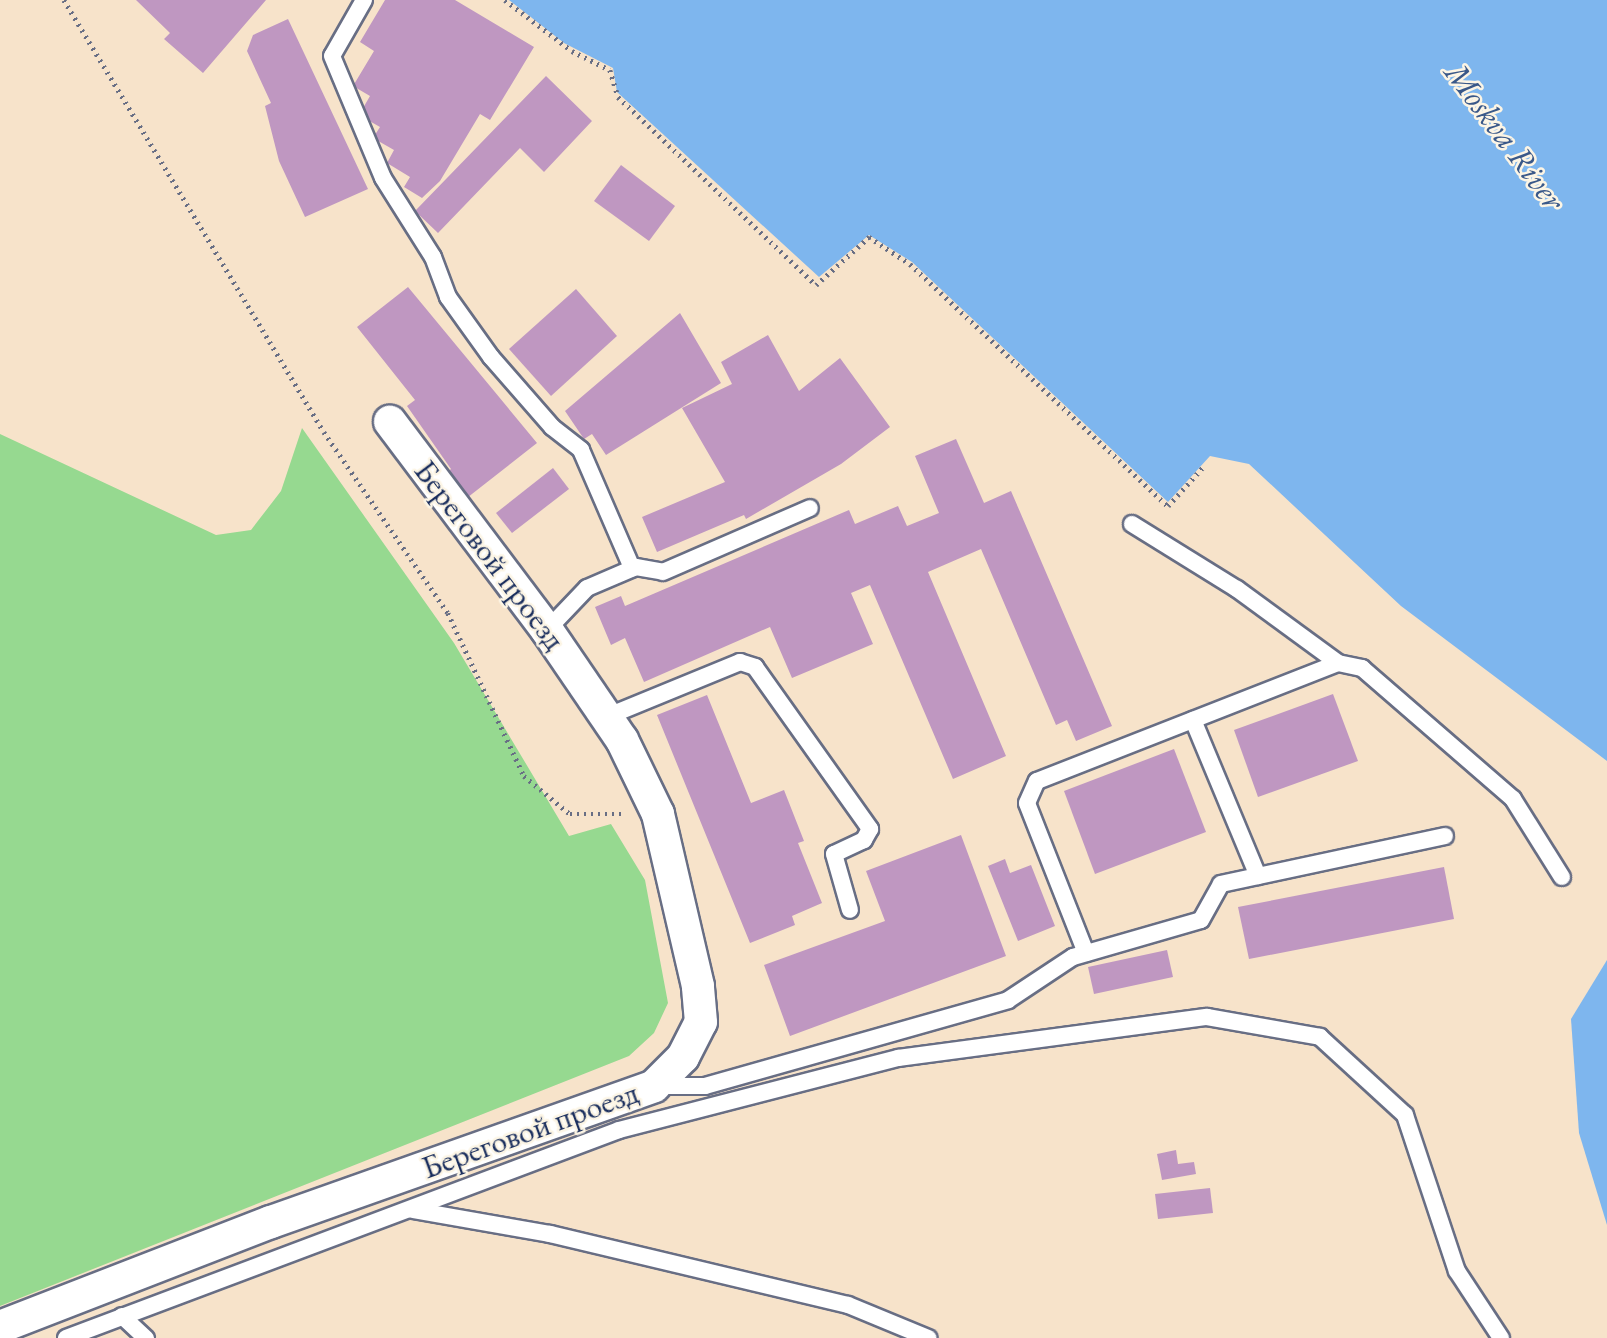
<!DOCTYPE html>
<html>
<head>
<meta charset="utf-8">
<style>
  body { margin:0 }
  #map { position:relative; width:1607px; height:1338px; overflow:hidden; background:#f7e3ca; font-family:"EB Garamond",serif }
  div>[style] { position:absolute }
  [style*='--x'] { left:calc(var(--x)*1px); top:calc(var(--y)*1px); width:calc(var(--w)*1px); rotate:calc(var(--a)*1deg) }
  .green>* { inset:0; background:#96d990 }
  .water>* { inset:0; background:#7eb6ee }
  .building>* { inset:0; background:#bf97c1 }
  .path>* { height:4.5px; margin-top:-2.25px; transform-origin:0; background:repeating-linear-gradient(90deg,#686e84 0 2px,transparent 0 7px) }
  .roads { filter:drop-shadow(2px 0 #686e84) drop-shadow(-2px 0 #686e84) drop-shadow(0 2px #686e84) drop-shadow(0 -2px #686e84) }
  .service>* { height:16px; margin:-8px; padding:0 8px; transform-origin:8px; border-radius:8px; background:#fff }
  .minor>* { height:32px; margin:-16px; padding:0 16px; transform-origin:16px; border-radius:16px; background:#fff }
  span { translate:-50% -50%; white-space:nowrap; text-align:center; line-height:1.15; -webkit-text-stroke:5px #fcf5e5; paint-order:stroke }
  .street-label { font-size:32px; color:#1b2f5e }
  .water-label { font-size:33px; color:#395889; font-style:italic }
</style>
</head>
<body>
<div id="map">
  <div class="green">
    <div style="clip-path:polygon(302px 428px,454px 643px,569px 836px,611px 824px,645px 880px,668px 1003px,654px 1033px,629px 1056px,0 1306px,0 434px,216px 535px,251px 530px,281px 491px)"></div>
  </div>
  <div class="water">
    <div style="clip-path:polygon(509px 0,1607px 0,1607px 761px,1401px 606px,1249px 464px,1210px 456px,1168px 502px,912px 262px,869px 235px,819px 277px,617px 92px,613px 68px,564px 43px)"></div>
    <div style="clip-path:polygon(1607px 960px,1607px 1225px,1579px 1133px,1571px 1019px)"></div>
  </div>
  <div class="building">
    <div style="clip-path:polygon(136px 0,266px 0,203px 73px,164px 39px,170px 33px)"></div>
    <div style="clip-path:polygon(385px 0,455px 0,534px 47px,490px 120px,480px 114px,440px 181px,422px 198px,404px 187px,410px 177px,387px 163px,394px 150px,373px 138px,380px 127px,359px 115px,370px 96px,353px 86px,374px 51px,360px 42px)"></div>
    <div style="clip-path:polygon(288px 19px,368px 189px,305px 217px,279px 161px,265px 106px,271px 103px,247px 51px,253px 35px)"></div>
    <div style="clip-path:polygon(546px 76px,592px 121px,544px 172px,520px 148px,438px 233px,415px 211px)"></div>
    <div style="clip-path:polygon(621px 165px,675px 206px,649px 241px,594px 201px)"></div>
    <div style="clip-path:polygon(408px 287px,537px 443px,463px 501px,443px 476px,451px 469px,407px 406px,415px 400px,357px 327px)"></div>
    <div style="clip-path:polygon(576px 289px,617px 336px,551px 396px,509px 349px)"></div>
    <div style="clip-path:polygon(680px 313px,721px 383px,606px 455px,592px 434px,584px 439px,565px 411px)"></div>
    <div style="clip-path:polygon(768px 335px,799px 391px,840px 358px,890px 427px,841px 464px,746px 519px,744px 515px,657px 552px,642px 517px,725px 482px,682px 408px,732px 384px,721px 362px)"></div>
    <div style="clip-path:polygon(956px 439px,984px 503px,1011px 491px,1112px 726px,1076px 741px,1067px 720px,1056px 725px,981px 549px,928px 572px,1006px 756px,953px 779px,870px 585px,851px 593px,873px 644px,792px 678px,770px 627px,644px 682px,625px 638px,611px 645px,595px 607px,621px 596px,625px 606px,849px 510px,855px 524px,898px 506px,907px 526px,939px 513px,915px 456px)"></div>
    <div style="clip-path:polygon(553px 468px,569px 489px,512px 533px,496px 513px)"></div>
    <div style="clip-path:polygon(1333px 694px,1358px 761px,1258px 797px,1234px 730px)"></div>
    <div style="clip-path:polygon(707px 695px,751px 803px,784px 790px,804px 841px,798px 843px,822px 903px,792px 916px,795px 925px,750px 943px,657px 715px)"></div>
    <div style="clip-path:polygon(1174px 749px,1206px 832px,1095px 874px,1064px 791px)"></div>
    <div style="clip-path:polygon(961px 835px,1006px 956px,790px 1036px,764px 965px,885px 921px,866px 871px)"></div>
    <div style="clip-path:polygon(1005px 859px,1010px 873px,1031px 865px,1055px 926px,1018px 941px,988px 866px)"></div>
    <div style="clip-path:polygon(1444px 867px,1454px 919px,1249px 959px,1238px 907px)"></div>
    <div style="clip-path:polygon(1167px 950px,1173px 977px,1094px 994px,1088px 967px)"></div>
    <div style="clip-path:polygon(1176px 1150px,1178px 1164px,1194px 1162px,1196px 1174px,1162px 1180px,1157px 1154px)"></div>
    <div style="clip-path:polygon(1210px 1188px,1213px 1213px,1158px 1219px,1155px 1194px)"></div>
  </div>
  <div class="path">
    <div style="--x:64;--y:0;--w:504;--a:58.96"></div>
    <div style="--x:324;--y:432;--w:219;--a:55.6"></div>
    <div style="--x:448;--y:613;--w:180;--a:65"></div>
    <div style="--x:524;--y:776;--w:60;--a:39.6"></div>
    <div style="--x:570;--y:814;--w:56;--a:0"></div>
    <div style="--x:505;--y:0;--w:84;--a:37.3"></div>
    <div style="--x:572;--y:51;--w:42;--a:26.6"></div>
    <div style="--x:610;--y:70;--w:28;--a:73"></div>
    <div style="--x:618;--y:97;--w:273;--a:43.5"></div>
    <div style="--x:816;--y:285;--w:72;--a:-42.2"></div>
    <div style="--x:869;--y:237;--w:49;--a:33.4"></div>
    <div style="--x:910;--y:264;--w:354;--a:43.2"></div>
    <div style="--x:1168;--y:506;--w:52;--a:-48.1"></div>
  </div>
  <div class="roads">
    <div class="service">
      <div style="--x:364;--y:0;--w:64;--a:119.7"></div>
      <div style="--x:332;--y:56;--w:132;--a:67.3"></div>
      <div style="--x:383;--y:178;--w:93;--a:57.7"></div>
      <div style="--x:433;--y:257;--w:43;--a:69.4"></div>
      <div style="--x:448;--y:297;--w:74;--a:54.4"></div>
      <div style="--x:491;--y:357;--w:93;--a:48.9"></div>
      <div style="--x:552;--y:427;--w:37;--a:38"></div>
      <div style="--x:581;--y:450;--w:129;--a:66.6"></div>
      <div style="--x:1132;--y:524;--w:123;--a:31.8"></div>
      <div style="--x:1237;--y:589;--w:125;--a:36.2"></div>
      <div style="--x:547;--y:630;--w:58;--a:-46.4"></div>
      <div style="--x:587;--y:588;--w:53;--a:-23.2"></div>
      <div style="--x:636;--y:567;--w:27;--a:10"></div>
      <div style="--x:663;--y:572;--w:160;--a:-23.5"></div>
      <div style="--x:606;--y:717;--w:145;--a:-22.3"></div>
      <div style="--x:740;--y:662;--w:16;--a:18"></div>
      <div style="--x:755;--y:667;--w:199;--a:54.6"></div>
      <div style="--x:870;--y:829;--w:13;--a:119"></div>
      <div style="--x:864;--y:840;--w:33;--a:155"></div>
      <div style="--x:834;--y:854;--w:58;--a:74.1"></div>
      <div style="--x:1193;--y:720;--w:169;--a:67.4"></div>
      <div style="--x:1086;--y:953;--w:161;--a:-111.5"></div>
      <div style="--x:1027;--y:803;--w:24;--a:-66"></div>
      <div style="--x:1037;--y:781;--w:323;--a:-21.4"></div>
      <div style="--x:1338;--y:663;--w:25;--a:12"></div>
      <div style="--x:1362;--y:668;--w:200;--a:40.9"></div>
      <div style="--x:1513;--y:799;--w:92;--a:57.9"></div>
      <div style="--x:657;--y:1086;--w:48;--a:0"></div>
      <div style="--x:705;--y:1086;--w:315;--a:-15.8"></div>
      <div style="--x:1008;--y:1000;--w:78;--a:-33.5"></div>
      <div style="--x:1073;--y:957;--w:133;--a:-16.1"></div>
      <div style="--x:1201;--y:920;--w:41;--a:-60.9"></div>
      <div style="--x:1221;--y:884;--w:229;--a:-12.1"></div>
      <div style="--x:413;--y:1210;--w:139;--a:9.9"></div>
      <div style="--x:550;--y:1234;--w:306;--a:13.4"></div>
      <div style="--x:848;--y:1305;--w:87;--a:22.4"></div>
      <div style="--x:122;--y:1316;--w:33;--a:43"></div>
      <div style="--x:66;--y:1338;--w:591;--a:-20.61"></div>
      <div style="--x:619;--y:1130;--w:288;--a:-14.5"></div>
      <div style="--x:898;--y:1058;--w:312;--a:-7.6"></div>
      <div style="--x:1207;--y:1017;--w:115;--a:10"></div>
      <div style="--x:1320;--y:1037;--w:115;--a:42.5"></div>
      <div style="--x:1405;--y:1115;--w:164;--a:71.6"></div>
      <div style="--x:1457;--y:1271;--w:80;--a:56.7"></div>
    </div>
    <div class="minor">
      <div style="--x:0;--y:1327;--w:291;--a:-21.2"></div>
      <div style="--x:271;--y:1222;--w:406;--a:-19.5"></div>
      <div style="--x:654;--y:1086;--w:41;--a:-45"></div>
      <div style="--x:683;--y:1057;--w:39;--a:-63"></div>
      <div style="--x:701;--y:1022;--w:36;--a:-95"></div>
      <div style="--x:698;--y:986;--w:177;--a:-103.1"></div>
      <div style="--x:658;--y:814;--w:82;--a:-115.9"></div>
      <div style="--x:622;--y:740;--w:133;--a:-124.3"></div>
      <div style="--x:547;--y:630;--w:261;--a:-127"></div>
    </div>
  </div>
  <div class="street-label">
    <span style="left:490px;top:555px;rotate:53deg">Береговой проезд</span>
    <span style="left:530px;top:1130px;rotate:-20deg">Береговой проезд</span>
  </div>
  <div class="water-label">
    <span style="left:1505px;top:136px;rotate:53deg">Moskva River</span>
  </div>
</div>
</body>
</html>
